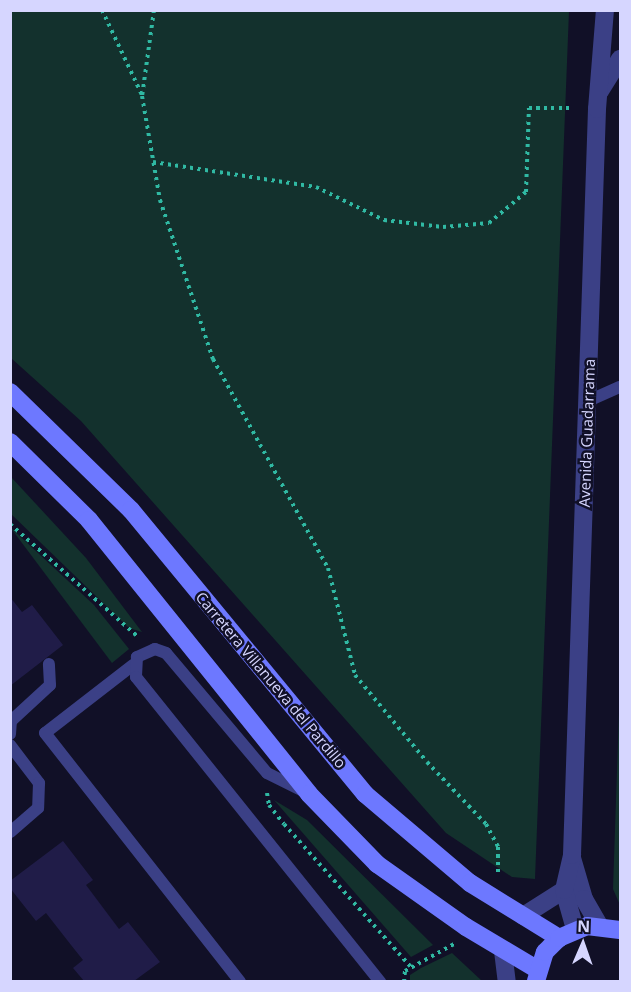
<!DOCTYPE html>
<html>
<head>
<meta charset="utf-8">
<style>
  body { margin:0 }
  #map { position:relative; width:631px; height:992px; overflow:hidden; background:#111027; font-family:"Open Sans",sans-serif }
  div>[style] { position:absolute }
  [style*='--x'] { left:calc(var(--x)*1px); top:calc(var(--y)*1px); width:calc(var(--w)*1px); rotate:calc(var(--a)*1deg) }
  .green>* { inset:0; background:#13312d }
  .building>* { inset:0; background:#201c48 }
  .path>* { height:4px; margin-top:-2px; transform-origin:0; background:repeating-linear-gradient(90deg,#30b9a3 0 3px,transparent 0 7.5px) }
  .lane>* { height:12px; margin:-6px; padding:0 6px; transform-origin:6px; border-radius:6px; background:#3b4086 }
  .street>* { height:18px; margin:-9px; padding:0 9px; transform-origin:9px; border-radius:9px; background:#3b4086 }
  .secondary>* { height:18px; margin:-9px; padding:0 9px; transform-origin:9px; border-radius:9px; background:#6d78ff }
  span { translate:-50% -50%; white-space:nowrap; text-align:center; line-height:1.15; -webkit-text-stroke:5px #111027; paint-order:stroke }
  .street-label { font-size:15px; color:#d6d6ff }
  .frame { position:absolute; inset:0; border:12px solid #d6d6ff; pointer-events:none }
  .north { position:absolute; left:553px; top:914px; width:60px; height:60px; -webkit-text-stroke:4px #111027; paint-order:stroke; rotate:2deg; font-size:16px; font-weight:700; line-height:24px; text-align:center; color:#d6d6ff }
  .north::after { content:''; display:block; margin:auto; width:21px; height:27px; background:#d6d6ff; clip-path:polygon(50% 0,100% 100%,50% 72%,0 100%) }
</style>
</head>
<body>
<div id="map">
  <div class="green">
    <div style="clip-path:polygon(11px 10px,569px 11px,535px 879px,512px 877px,446px 833px,81px 421px,11px 358px)"></div>
    <div style="clip-path:polygon(11px 477px,86px 558px,142px 632px,129px 628px,11px 514px)"></div>
    <div style="clip-path:polygon(10px 527px,94px 605px,129px 649px,112px 663px)"></div>
    <div style="clip-path:polygon(620px 683px,620px 905px,613px 889px)"></div>
    <div style="clip-path:polygon(274px 800px,307px 820px,433px 945px,411px 957px)"></div>
    <div style="clip-path:polygon(452px 953px,482px 981px,410px 981px,410px 975px,421px 968px)"></div>
  </div>
  <div class="building">
    <div style="clip-path:polygon(10px 597px,22px 612px,32px 605px,63px 645px,10px 686px)"></div>
    <div style="clip-path:polygon(63px 841px,93px 880px,86px 885px,119px 929px,128px 922px,160px 962px,134px 981px,84px 981px,73px 968px,83px 960px,71px 945px,46px 913px,36px 921px,10px 888px,10px 881px)"></div>
  </div>
  <div class="path">
    <div style="--x:102;--y:10;--w:94;--a:64.8"></div>
    <div style="--x:154;--y:10;--w:87;--a:97.9"></div>
    <div style="--x:142;--y:96;--w:106;--a:80.2"></div>
    <div style="--x:160;--y:200;--w:168;--a:71.6"></div>
    <div style="--x:213;--y:359;--w:239;--a:61.2"></div>
    <div style="--x:328;--y:568;--w:110;--a:75.8"></div>
    <div style="--x:355;--y:675;--w:113;--a:50.4"></div>
    <div style="--x:427;--y:762;--w:86;--a:46.4"></div>
    <div style="--x:486;--y:824;--w:26;--a:62"></div>
    <div style="--x:498;--y:847;--w:29;--a:90"></div>
    <div style="--x:153;--y:162;--w:165;--a:8.7"></div>
    <div style="--x:316;--y:187;--w:76;--a:25.9"></div>
    <div style="--x:384;--y:220;--w:59;--a:6.8"></div>
    <div style="--x:443;--y:227;--w:46;--a:-5"></div>
    <div style="--x:489;--y:223;--w:48;--a:-40"></div>
    <div style="--x:526;--y:192;--w:84;--a:-88"></div>
    <div style="--x:529;--y:108;--w:42;--a:0"></div>
    <div style="--x:10;--y:524;--w:169;--a:41.4"></div>
    <div style="--x:267;--y:793;--w:12;--a:81"></div>
    <div style="--x:269;--y:805;--w:24;--a:52"></div>
    <div style="--x:284;--y:824;--w:191;--a:48.4"></div>
    <div style="--x:404;--y:982;--w:11;--a:-85"></div>
    <div style="--x:405;--y:971;--w:56;--a:-28.9"></div>
  </div>
  <div class="lane">
    <div style="--x:588;--y:401;--w:35;--a:-24"></div>
    <div style="--x:133;--y:665;--w:111;--a:142.3"></div>
    <div style="--x:45;--y:733;--w:316;--a:51.9"></div>
    <div style="--x:10;--y:734;--w:13;--a:-86"></div>
    <div style="--x:11;--y:721;--w:53;--a:-42.7"></div>
    <div style="--x:50;--y:685;--w:21;--a:-93"></div>
    <div style="--x:10;--y:745;--w:48;--a:52.7"></div>
    <div style="--x:39;--y:783;--w:25;--a:92"></div>
    <div style="--x:38;--y:808;--w:37;--a:139"></div>
    <div style="--x:303;--y:791;--w:40;--a:-153.4"></div>
    <div style="--x:267;--y:773;--w:157;--a:-130.1"></div>
    <div style="--x:166;--y:653;--w:12;--a:-160"></div>
    <div style="--x:155;--y:649;--w:20;--a:156"></div>
    <div style="--x:137;--y:657;--w:20;--a:93"></div>
    <div style="--x:136;--y:677;--w:391;--a:51.3"></div>
  </div>
  <div class="street">
    <div style="--x:600;--y:91;--w:38;--a:-58"></div>
    <div style="--x:572;--y:858;--w:43;--a:73.7"></div>
    <div style="--x:584;--y:899;--w:30;--a:60"></div>
    <div style="--x:523;--y:916;--w:49;--a:-32.4"></div>
    <div style="--x:575;--y:929;--w:41;--a:-105.8"></div>
    <div style="--x:564;--y:890;--w:36;--a:-77"></div>
    <div style="--x:572;--y:855;--w:746;--a:-88.08"></div>
    <div style="--x:597;--y:109;--w:99;--a:-85.4"></div>
    <div style="--x:503;--y:951;--w:31;--a:83"></div>
  </div>
  <div class="secondary">
    <div style="--x:10;--y:392;--w:169;--a:44.3"></div>
    <div style="--x:131;--y:510;--w:368;--a:50.5"></div>
    <div style="--x:365;--y:794;--w:138;--a:40.3"></div>
    <div style="--x:470;--y:883;--w:105;--a:31.7"></div>
    <div style="--x:10;--y:442;--w:111;--a:44.6"></div>
    <div style="--x:89;--y:520;--w:351;--a:51.2"></div>
    <div style="--x:309;--y:794;--w:98;--a:45.8"></div>
    <div style="--x:377;--y:864;--w:109;--a:35.3"></div>
    <div style="--x:466;--y:927;--w:84;--a:30.8"></div>
    <div style="--x:536;--y:981;--w:30;--a:-73"></div>
    <div style="--x:545;--y:952;--w:20;--a:-45"></div>
    <div style="--x:559;--y:938;--w:30;--a:-23"></div>
    <div style="--x:587;--y:926;--w:33;--a:7"></div>
  </div>
  <div class="street-label">
    <span style="left:587px;top:433px;rotate:-88deg">Avenida Guadarrama</span>
    <span style="left:271px;top:680px;rotate:50deg">Carretera Villanueva del Pardillo</span>
  </div>
  <div class="frame"></div>
  <div class="north">N</div>
</div>
</body>
</html>
